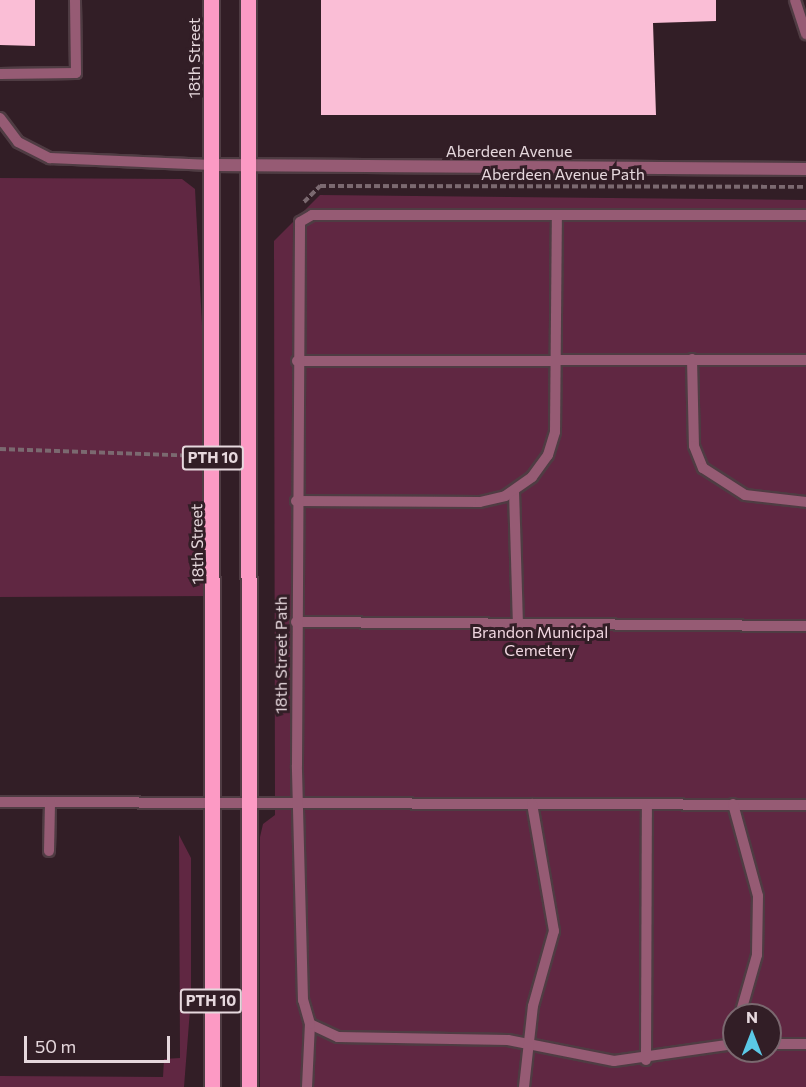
<!DOCTYPE html>
<html>
<head>
<meta charset="utf-8">
<style>
  body { margin:0 }
  #map { position:relative; width:806px; height:1087px; overflow:hidden; background:#321e26; font-family:Commissioner,sans-serif }
  div>[style] { position:absolute }
  [style*='--x'] { left:calc(var(--x)*1px); top:calc(var(--y)*1px); width:calc(var(--w)*1px); rotate:calc(var(--a)*1deg) }
  .green>* { inset:0; background:#602742 }
  .building>* { inset:0; background:#fabed6 }
  .path>* { height:4px; margin-top:-2px; transform-origin:0; background:repeating-linear-gradient(90deg,#7b6970 0 6px,transparent 0 9px) }
  .roads { filter:drop-shadow(2px 0 #4f3c43) drop-shadow(-2px 0 #4f3c43) drop-shadow(0 2px #4f3c43) drop-shadow(0 -2px #4f3c43) }
  .service>* { height:10px; margin:-5px; padding:0 5px; transform-origin:5px; border-radius:5px; background:#965b74 }
  .tertiary>* { height:12px; margin:-6px; padding:0 6px; transform-origin:6px; border-radius:6px; background:#965b74 }
  .primary>* { height:15px; margin:-7.5px; padding:0 7.5px; transform-origin:7.5px; border-radius:7.5px; background:#fc9ac4 }
  span { translate:-50% -50%; white-space:nowrap; text-align:center; line-height:1.15; -webkit-text-stroke:6px #321e26; paint-order:stroke }
  .shield-label span { padding:2px 4px; background:#321e26; border:2px solid; border-radius:4px; -webkit-text-stroke-width:0 }
  .shield-label { font-size:15px; color:#e6d8dd; font-weight:700 }
  .street-label { font-size:16px; color:#e6d8dd }
  .park-label { font-size:16px; color:#f1d7e1 }
  .north { position:absolute; left:722px; top:1003px; width:60px; height:60px; box-sizing:border-box; background:#321e26; border:2px solid #7a686f; border-radius:50%; rotate:0deg; font-size:16px; font-weight:700; line-height:24px; text-align:center; color:#e6d8dd }
  .north::after { content:''; display:block; margin:auto; width:21px; height:27px; background:#5bc8e6; clip-path:polygon(50% 0,100% 100%,50% 72%,0 100%) }
  .scale { position:absolute; left:24px; top:1036px; width:146px; height:27px; box-sizing:border-box; border:3px solid #e6d8dd; border-top:0; padding-left:8px; font-size:18px; line-height:21px; white-space:nowrap; color:#e6d8dd; -webkit-text-stroke:4px #321e26; paint-order:stroke }
</style>
</head>
<body>
<div id="map">
  <div class="green">
    <div style="clip-path:polygon(0 178px,182px 179px,195px 189px,216px 596px,0 597px)"></div>
    <div style="clip-path:polygon(evenodd,320px 195px,806px 200px,806px 1087px,260px 1087px,260px 837px,263px 824px,275px 815px,274px 241px,320px 195px,734px 1015px,770px 1015px,770px 1051px,734px 1051px,734px 1015px)"></div>
    <div style="clip-path:polygon(179px 835px,191px 858px,191px 997px,184px 1087px,0 1087px,0 1076px,163px 1077px,164px 1059px,180px 1058px)"></div>
  </div>
  <div class="building">
    <div style="clip-path:polygon(0 0,35px 0,35px 46px,0 45px)"></div>
    <div style="clip-path:polygon(321px 0,716px 0,716px 21px,653px 23px,656px 115px,321px 115px)"></div>
  </div>
  <div class="path">
    <div style="--x:304;--y:202;--w:23;--a:-45"></div>
    <div style="--x:320;--y:186;--w:486;--a:0.1"></div>
    <div style="--x:0;--y:449;--w:197;--a:2"></div>
  </div>
  <div class="roads">
    <div class="service">
      <div style="--x:795;--y:0;--w:36;--a:72"></div>
      <div style="--x:0;--y:74;--w:76;--a:-0.8"></div>
      <div style="--x:76;--y:73;--w:73;--a:-90.8"></div>
      <div style="--x:0;--y:118;--w:30;--a:53"></div>
      <div style="--x:18;--y:142;--w:36;--a:27"></div>
      <div style="--x:50;--y:158;--w:162;--a:2.5"></div>
      <div style="--x:692;--y:359;--w:87;--a:88.7"></div>
      <div style="--x:694;--y:446;--w:24;--a:68"></div>
      <div style="--x:703;--y:468;--w:50;--a:32.7"></div>
      <div style="--x:745;--y:495;--w:61;--a:6.5"></div>
      <div style="--x:297;--y:361;--w:509;--a:-0.11"></div>
      <div style="--x:514;--y:491;--w:132;--a:88.3"></div>
      <div style="--x:296;--y:501;--w:184;--a:0.3"></div>
      <div style="--x:480;--y:502;--w:26;--a:-13"></div>
      <div style="--x:505;--y:496;--w:33;--a:-35"></div>
      <div style="--x:532;--y:477;--w:27;--a:-54"></div>
      <div style="--x:548;--y:455;--w:24;--a:-73"></div>
      <div style="--x:555;--y:432;--w:217;--a:-89.5"></div>
      <div style="--x:296;--y:622;--w:510;--a:0.45"></div>
      <div style="--x:0;--y:802;--w:806;--a:0.21"></div>
      <div style="--x:733;--y:804;--w:95;--a:74.8"></div>
      <div style="--x:758;--y:896;--w:59;--a:91"></div>
      <div style="--x:757;--y:955;--w:62;--a:105.8"></div>
      <div style="--x:49;--y:851;--w:49;--a:-88.8"></div>
      <div style="--x:310;--y:1024;--w:31;--a:25"></div>
      <div style="--x:338;--y:1037;--w:170;--a:1"></div>
      <div style="--x:508;--y:1040;--w:108;--a:11.2"></div>
      <div style="--x:614;--y:1061;--w:121;--a:-8.1"></div>
      <div style="--x:770;--y:1044;--w:36;--a:0"></div>
      <div style="--x:646;--y:1060;--w:255;--a:-89.8"></div>
      <div style="--x:307;--y:1087;--w:63;--a:-87.3"></div>
      <div style="--x:310;--y:1024;--w:25;--a:-106"></div>
      <div style="--x:303;--y:1000;--w:235;--a:-91.5"></div>
      <div style="--x:297;--y:765;--w:543;--a:-89.68"></div>
      <div style="--x:300;--y:222;--w:14;--a:-30"></div>
      <div style="--x:312;--y:215;--w:494;--a:0"></div>
      <div style="--x:524;--y:1087;--w:81;--a:-83.7"></div>
      <div style="--x:533;--y:1006;--w:78;--a:-74.4"></div>
      <div style="--x:554;--y:931;--w:129;--a:-99.8"></div>
    </div>
    <div class="tertiary">
      <div style="--x:212;--y:165;--w:594;--a:0.39"></div>
    </div>
    <div class="primary">
      <div style="--x:211;--y:0;--w:1087;--a:89.95"></div>
      <div style="--x:248;--y:0;--w:1087;--a:89.95"></div>
    </div>
  </div>
  <div class="shield-label">
    <span style="left:213px;top:458px">PTH 10</span>
    <span style="left:211px;top:1001px">PTH 10</span>
  </div>
  <div class="street-label">
    <span style="left:194px;top:58px;rotate:-90deg">18th Street</span>
    <span style="left:509px;top:151px">Aberdeen Avenue</span>
    <span style="left:563px;top:174px">Aberdeen Avenue Path</span>
    <span style="left:197px;top:544px;rotate:-91deg">18th Street</span>
    <span style="left:281px;top:655px;rotate:-90deg">18th Street Path</span>
  </div>
  <div class="park-label">
    <span style="left:540px;top:641px">Brandon Municipal<br>Cemetery</span>
  </div>
  <div class="north">N</div>
  <div class="scale">50 m</div>
</div>
</body>
</html>
